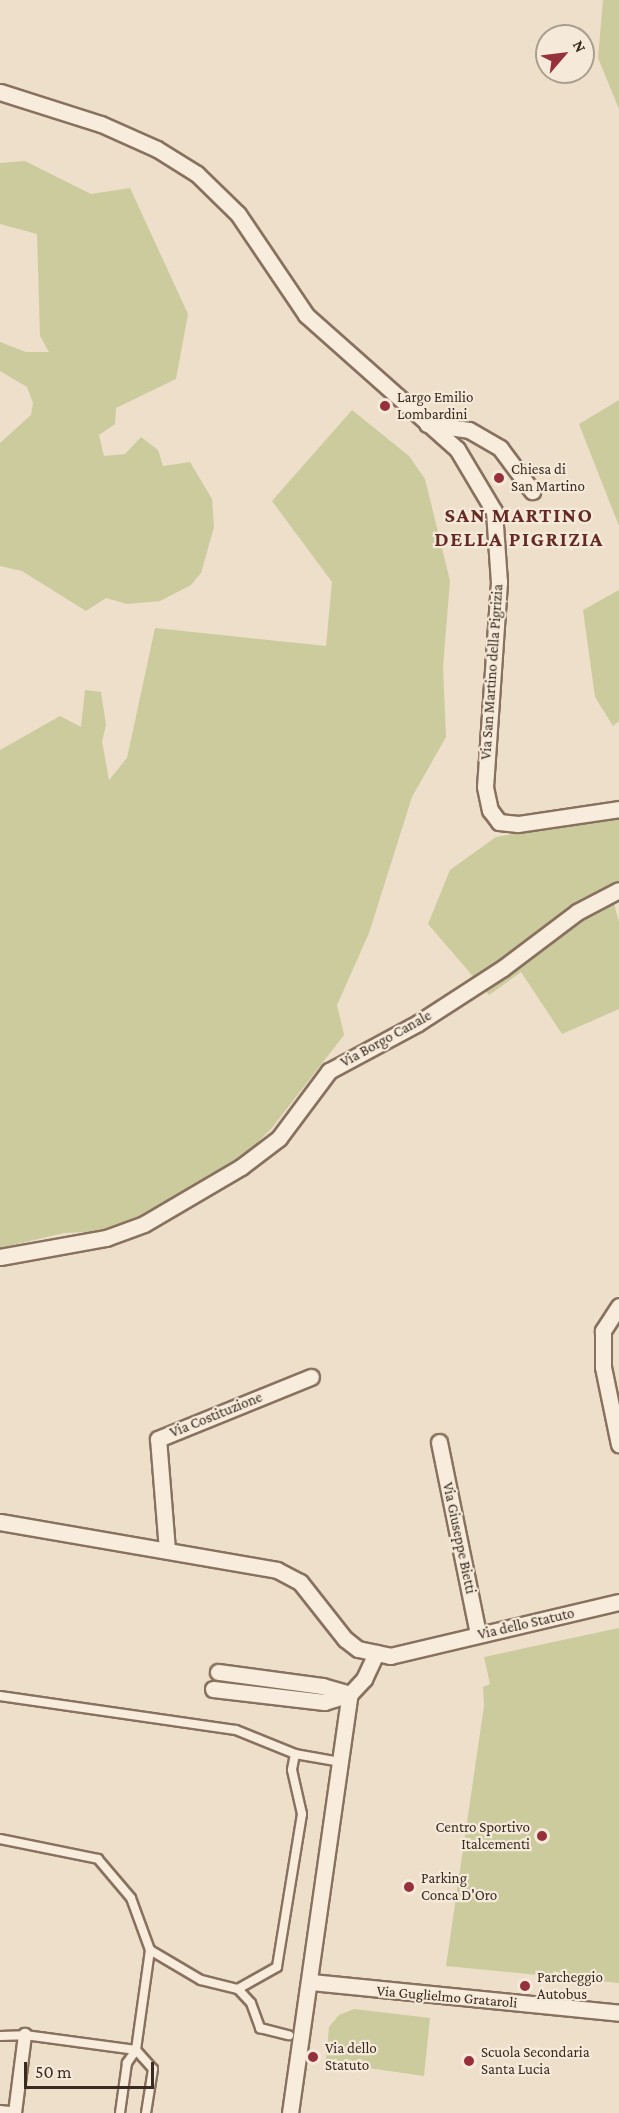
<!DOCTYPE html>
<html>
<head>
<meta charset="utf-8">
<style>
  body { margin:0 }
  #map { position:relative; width:619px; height:2113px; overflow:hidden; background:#eddfca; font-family:"Crimson Pro",serif }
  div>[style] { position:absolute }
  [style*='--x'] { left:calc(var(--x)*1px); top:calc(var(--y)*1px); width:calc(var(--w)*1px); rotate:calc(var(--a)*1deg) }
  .green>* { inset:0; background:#cbcb9d }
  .roads { filter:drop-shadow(2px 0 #89715f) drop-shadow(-2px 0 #89715f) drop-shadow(0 2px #89715f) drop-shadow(0 -2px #89715f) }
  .service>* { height:8px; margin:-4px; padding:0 4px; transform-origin:4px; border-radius:4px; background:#f8eddd }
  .pedestrian>* { height:12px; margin:-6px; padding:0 6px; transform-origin:6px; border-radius:6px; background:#f8eddd }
  .minor>* { height:15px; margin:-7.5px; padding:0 7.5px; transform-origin:7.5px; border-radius:7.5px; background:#f8eddd }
  .dots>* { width:16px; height:16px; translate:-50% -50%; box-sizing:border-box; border:3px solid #f5ead9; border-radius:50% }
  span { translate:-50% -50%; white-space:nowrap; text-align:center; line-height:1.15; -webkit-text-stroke:4.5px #f5ead9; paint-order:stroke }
  .poi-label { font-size:15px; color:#3a2b21 }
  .left { translate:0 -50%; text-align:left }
  .right { translate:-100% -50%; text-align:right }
  .street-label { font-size:15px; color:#3a2b21 }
  .district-label { font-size:21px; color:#652a23; font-weight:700; letter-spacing:1.5px }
  .north { position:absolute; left:535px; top:24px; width:60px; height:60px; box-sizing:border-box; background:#f5ead9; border:2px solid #aa9e8f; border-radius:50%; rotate:62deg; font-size:16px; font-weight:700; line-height:24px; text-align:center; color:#3a2b21 }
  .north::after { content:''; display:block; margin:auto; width:21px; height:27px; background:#96313c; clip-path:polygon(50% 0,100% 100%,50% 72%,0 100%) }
  .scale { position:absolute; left:24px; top:2062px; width:130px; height:27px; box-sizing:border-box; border:3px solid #3a2b21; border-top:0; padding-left:8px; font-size:18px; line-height:21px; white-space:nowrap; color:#3a2b21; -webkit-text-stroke:4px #f5ead9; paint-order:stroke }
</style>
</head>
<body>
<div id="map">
  <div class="green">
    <div style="clip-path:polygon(603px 0,619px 0,619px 109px,598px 58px)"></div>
    <div style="clip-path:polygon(25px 161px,91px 194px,130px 188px,188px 314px,176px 379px,116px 408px,115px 424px,99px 435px,104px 456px,125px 454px,141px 437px,158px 450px,163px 466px,190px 462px,212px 499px,214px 527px,201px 573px,191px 585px,160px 601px,127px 604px,106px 598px,86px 611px,22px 571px,0 566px,0 443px,31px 415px,33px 403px,27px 387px,0 371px,0 342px,26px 352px,49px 352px,40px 336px,37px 234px,0 224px,0 163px)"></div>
    <div style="clip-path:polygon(619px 400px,619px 526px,579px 424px)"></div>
    <div style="clip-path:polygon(352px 410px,409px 456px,425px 479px,450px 581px,443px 667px,446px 737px,412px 797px,369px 933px,337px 1005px,344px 1035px,271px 1129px,231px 1169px,162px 1210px,108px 1231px,64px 1233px,0 1248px,0 750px,60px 716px,81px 727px,85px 690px,101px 692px,106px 725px,102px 741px,109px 780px,127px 758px,155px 628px,326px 646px,332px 582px,272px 501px)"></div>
    <div style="clip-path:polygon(619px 590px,619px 721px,613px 726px,595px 697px,583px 610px)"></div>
    <div style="clip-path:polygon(619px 815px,619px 885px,610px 889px,619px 922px,619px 1009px,562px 1034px,521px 972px,489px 995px,428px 924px,450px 870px,496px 837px)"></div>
    <div style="clip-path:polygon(619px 1628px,619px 1983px,446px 1966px,484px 1706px,483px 1687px,490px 1684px,484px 1657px)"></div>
    <div style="clip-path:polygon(354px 2009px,430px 2018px,424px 2076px,326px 2062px,329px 2027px,339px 2015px)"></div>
  </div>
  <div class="roads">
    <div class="service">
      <div style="--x:0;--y:1696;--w:238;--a:8.2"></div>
      <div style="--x:236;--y:1730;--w:64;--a:22.1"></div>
      <div style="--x:295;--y:1754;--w:16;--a:101"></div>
      <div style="--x:292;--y:1770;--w:45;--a:77.2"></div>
      <div style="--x:302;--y:1814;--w:155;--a:99.3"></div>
      <div style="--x:277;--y:1967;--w:45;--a:150.6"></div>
      <div style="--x:295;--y:1754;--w:47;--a:9.9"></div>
      <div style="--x:0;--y:1839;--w:100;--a:11.5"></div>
      <div style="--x:98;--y:1859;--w:51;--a:49.8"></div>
      <div style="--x:131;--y:1898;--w:55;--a:69.9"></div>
      <div style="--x:150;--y:1950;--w:101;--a:98"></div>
      <div style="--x:136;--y:2050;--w:25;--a:48"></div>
      <div style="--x:153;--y:2069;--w:45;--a:99"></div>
      <div style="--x:150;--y:1950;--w:59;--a:30.5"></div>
      <div style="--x:201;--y:1980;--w:38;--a:14"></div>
      <div style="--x:238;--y:1989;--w:19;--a:47"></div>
      <div style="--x:251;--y:2003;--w:27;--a:70"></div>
      <div style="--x:260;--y:2028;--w:30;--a:14"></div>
      <div style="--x:0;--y:2036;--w:25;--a:-2"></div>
      <div style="--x:25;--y:2035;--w:112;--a:7.7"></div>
      <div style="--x:136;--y:2050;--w:16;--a:125"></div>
      <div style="--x:127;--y:2063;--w:50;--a:98"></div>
    </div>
    <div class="pedestrian">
      <div style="--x:0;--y:2112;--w:9;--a:6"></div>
      <div style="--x:15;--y:2113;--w:79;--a:-82.7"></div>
    </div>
    <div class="minor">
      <div style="--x:0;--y:92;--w:106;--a:17.6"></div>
      <div style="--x:101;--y:124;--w:61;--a:24.1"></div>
      <div style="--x:157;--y:149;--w:47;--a:32"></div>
      <div style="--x:197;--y:174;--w:57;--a:44.3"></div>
      <div style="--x:238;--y:214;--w:122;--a:56"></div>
      <div style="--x:306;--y:315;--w:202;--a:41.6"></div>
      <div style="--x:457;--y:449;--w:72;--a:59.2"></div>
      <div style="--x:494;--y:511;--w:71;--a:86"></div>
      <div style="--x:499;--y:582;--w:205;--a:93.9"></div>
      <div style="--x:485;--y:787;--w:24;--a:78"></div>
      <div style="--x:490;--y:810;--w:15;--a:53"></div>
      <div style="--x:499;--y:822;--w:19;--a:6"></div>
      <div style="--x:518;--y:824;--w:102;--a:-8.4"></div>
      <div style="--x:427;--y:424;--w:42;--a:8.1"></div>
      <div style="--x:469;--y:430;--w:36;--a:30"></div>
      <div style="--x:500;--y:448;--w:54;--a:53.3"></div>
      <div style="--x:0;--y:1257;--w:108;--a:-10.2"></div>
      <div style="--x:106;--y:1238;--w:40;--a:-20.2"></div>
      <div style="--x:144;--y:1224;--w:113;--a:-30.4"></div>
      <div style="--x:241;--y:1167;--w:48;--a:-37.3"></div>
      <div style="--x:279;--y:1138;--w:84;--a:-53.3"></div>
      <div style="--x:329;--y:1071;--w:101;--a:-28.3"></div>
      <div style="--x:418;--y:1023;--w:101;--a:-32.9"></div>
      <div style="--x:503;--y:968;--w:93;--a:-37.1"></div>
      <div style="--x:577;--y:912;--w:47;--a:-27.6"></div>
      <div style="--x:619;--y:1306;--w:30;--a:123"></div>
      <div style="--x:603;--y:1331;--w:36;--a:90"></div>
      <div style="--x:603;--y:1367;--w:79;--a:78.3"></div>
      <div style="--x:439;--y:1442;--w:196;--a:78.5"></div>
      <div style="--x:0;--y:1522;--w:281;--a:9.8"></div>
      <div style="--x:277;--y:1570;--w:26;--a:28"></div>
      <div style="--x:300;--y:1582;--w:73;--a:51.7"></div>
      <div style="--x:345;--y:1639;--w:16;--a:38"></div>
      <div style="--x:358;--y:1649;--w:33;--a:12"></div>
      <div style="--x:390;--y:1656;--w:235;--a:-13.3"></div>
      <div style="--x:167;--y:1550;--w:111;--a:-94.6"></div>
      <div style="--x:158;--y:1439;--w:165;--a:-22.1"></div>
      <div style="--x:213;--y:1689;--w:112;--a:6.7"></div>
      <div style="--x:324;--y:1702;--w:27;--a:-17"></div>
      <div style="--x:350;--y:1694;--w:29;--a:-164"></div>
      <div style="--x:322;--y:1686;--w:105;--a:-172.3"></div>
      <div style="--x:311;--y:1982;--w:310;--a:5.7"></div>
      <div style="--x:290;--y:2113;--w:423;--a:-81.9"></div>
      <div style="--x:350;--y:1694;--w:21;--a:-47"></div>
      <div style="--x:364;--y:1679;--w:29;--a:-65"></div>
    </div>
  </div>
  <div class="dots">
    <div style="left:385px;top:406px;background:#96313c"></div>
    <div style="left:499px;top:478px;background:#96313c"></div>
    <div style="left:542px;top:1836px;background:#96313c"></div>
    <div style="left:409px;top:1887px;background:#96313c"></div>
    <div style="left:525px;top:1986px;background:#96313c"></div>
    <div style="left:313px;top:2057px;background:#96313c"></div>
    <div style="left:469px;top:2061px;background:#96313c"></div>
  </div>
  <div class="poi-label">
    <span class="left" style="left:397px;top:406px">Largo Emilio<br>Lombardini</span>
    <span class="left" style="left:511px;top:478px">Chiesa di<br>San Martino</span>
    <span class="right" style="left:530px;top:1836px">Centro Sportivo<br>Italcementi</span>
    <span class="left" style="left:421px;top:1887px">Parking<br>Conca D'Oro</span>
    <span class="left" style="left:537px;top:1986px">Parcheggio<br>Autobus</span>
    <span class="left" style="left:325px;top:2057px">Via dello<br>Statuto</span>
    <span class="left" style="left:481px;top:2061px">Scuola Secondaria<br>Santa Lucia</span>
  </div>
  <div class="street-label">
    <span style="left:492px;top:672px;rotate:-86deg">Via San Martino della Pigrizia</span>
    <span style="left:386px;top:1039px;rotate:-29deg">Via Borgo Canale</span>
    <span style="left:216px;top:1415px;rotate:-22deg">Via Costituzione</span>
    <span style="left:459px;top:1538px;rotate:78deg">Via Giuseppe Bietti</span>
    <span style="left:526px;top:1624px;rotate:-13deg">Via dello Statuto</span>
    <span style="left:447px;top:1997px;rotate:5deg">Via Guglielmo Grataroli</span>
  </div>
  <div class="district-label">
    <span style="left:519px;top:527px">SAN MARTINO<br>DELLA PIGRIZIA</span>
  </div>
  <div class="north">N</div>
  <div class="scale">50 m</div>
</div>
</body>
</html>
